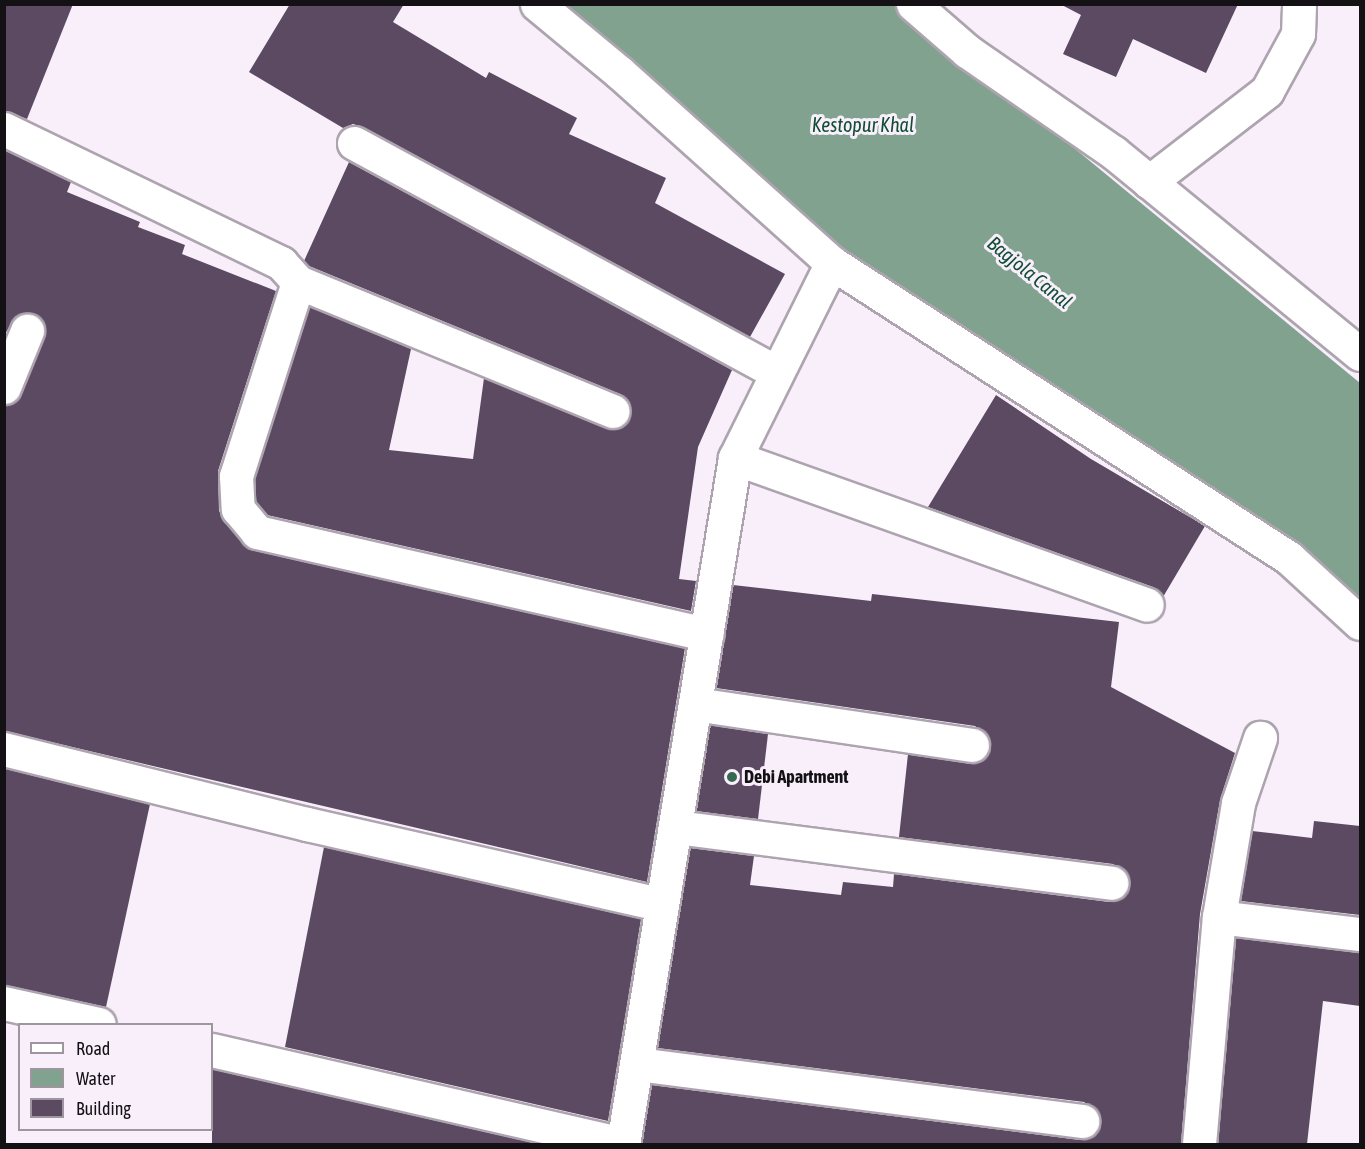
<!DOCTYPE html>
<html>
<head>
<meta charset="utf-8">
<style>
  body { margin:0 }
  #map { position:relative; width:1365px; height:1149px; overflow:hidden; background:#f8effb; font-family:"Asap Condensed",sans-serif }
  div>[style] { position:absolute }
  [style*='--x'] { left:calc(var(--x)*1px); top:calc(var(--y)*1px); width:calc(var(--w)*1px); rotate:calc(var(--a)*1deg) }
  .water>* { inset:0; background:#81a28f }
  .building>* { inset:0; background:#5c4a62 }
  .roads { filter:drop-shadow(2px 0 #ada4b0) drop-shadow(-2px 0 #ada4b0) drop-shadow(0 2px #ada4b0) drop-shadow(0 -2px #ada4b0) }
  .street>* { height:33px; margin:-16.5px; padding:0 16.5px; transform-origin:16.5px; border-radius:16.5px; background:#fff }
  .dots>* { width:16px; height:16px; translate:-50% -50%; box-sizing:border-box; border:3px solid #f8effb; border-radius:50% }
  span { translate:-50% -50%; white-space:nowrap; text-align:center; line-height:1.15; -webkit-text-stroke:6px #f8effb; paint-order:stroke }
  .poi-label { font-size:18px; color:#141115; font-weight:700 }
  .left { translate:0 -50%; text-align:left }
  .water-label { font-size:20px; color:#114e34; font-style:italic }
  .frame { position:absolute; inset:0; border:6px solid #141115; pointer-events:none }
  .legend { position:absolute; left:18px; top:1023px; width:195px; height:108px; box-sizing:border-box; background:#f8effb; border:2px solid #9d969f; margin:0; padding:8px 10px; list-style:none; font-size:18px; color:#141115 }
  .legend li { display:flex; align-items:center; gap:12px; height:30px }
  .legend b { width:30px; border:2px solid #9d969f }
</style>
</head>
<body>
<div id="map">
  <div class="water">
    <div style="clip-path:polygon(533px 5px,900px 5px,1360px 383px,1360px 619px,823px 241px)"></div>
  </div>
  <div class="building">
    <div style="clip-path:polygon(4px 4px,73px 4px,27px 119px,4px 111px)"></div>
    <div style="clip-path:polygon(290px 4px,404px 4px,393px 22px,486px 78px,489px 72px,577px 118px,569px 134px,666px 178px,655px 203px,785px 274px,750px 337px,363px 127px,353px 124px,343px 128px,249px 72px)"></div>
    <div style="clip-path:polygon(1060px 4px,1238px 4px,1206px 73px,1133px 39px,1116px 77px,1063px 54px,1081px 15px)"></div>
    <div style="clip-path:polygon(4px 150px,71px 182px,67px 192px,140px 222px,138px 227px,185px 245px,182px 254px,276px 291px,218px 471px,219px 511px,243px 544px,253px 550px,685px 648px,647px 882px,4px 731px,4px 408px,21px 394px,46px 329px,41px 319px,24px 313px,15px 317px,4px 336px)"></div>
    <div style="clip-path:polygon(349px 162px,732px 370px,698px 447px,679px 579px,696px 581px,691px 611px,267px 515px,256px 502px,255px 478px,310px 307px,411px 349px,389px 450px,473px 459px,484px 378px,606px 428px,624px 426px,630px 418px,628px 400px,620px 394px,309px 266px,304px 261px)"></div>
    <div style="clip-path:polygon(996px 395px,1091px 459px,1205px 526px,1163px 597px,1153px 587px,928px 507px)"></div>
    <div style="clip-path:polygon(733px 585px,871px 601px,872px 594px,1119px 622px,1111px 687px,1235px 753px,1220px 800px,1200px 914px,1181px 1144px,642px 1144px,652px 1085px,1080px 1140px,1090px 1138px,1100px 1124px,1099px 1113px,1084px 1102px,658px 1048px,690px 848px,754px 856px,750px 885px,841px 895px,843px 882px,893px 887px,894px 874px,1109px 902px,1119px 900px,1129px 886px,1128px 875px,1113px 864px,899px 837px,908px 754px,978px 763px,990px 748px,989px 738px,975px 726px,716px 688px)"></div>
    <div style="clip-path:polygon(710px 725px,768px 734px,758px 819px,696px 811px)"></div>
    <div style="clip-path:polygon(4px 768px,150px 804px,106px 1007px,4px 985px)"></div>
    <div style="clip-path:polygon(1314px 821px,1360px 826px,1360px 915px,1241px 901px,1252px 831px,1312px 838px)"></div>
    <div style="clip-path:polygon(324px 847px,641px 919px,608px 1121px,285px 1047px)"></div>
    <div style="clip-path:polygon(1236px 938px,1360px 952px,1360px 1006px,1323px 1001px,1307px 1144px,1218px 1144px)"></div>
    <div style="clip-path:polygon(212px 1069px,540px 1144px,212px 1144px)"></div>
  </div>
  <div class="roads">
    <div class="street">
      <div style="--x:537;--y:4;--w:107;--a:39.7"></div>
      <div style="--x:619;--y:72;--w:286;--a:41.9"></div>
      <div style="--x:832;--y:263;--w:544;--a:32.84"></div>
      <div style="--x:1289;--y:558;--w:96;--a:42.5"></div>
      <div style="--x:913;--y:4;--w:72;--a:41"></div>
      <div style="--x:967;--y:51;--w:178;--a:34.7"></div>
      <div style="--x:1113;--y:152;--w:319;--a:39.3"></div>
      <div style="--x:4;--y:129;--w:308;--a:25.8"></div>
      <div style="--x:281;--y:263;--w:25;--a:48"></div>
      <div style="--x:298;--y:282;--w:204;--a:107.7"></div>
      <div style="--x:236;--y:476;--w:33;--a:87"></div>
      <div style="--x:238;--y:509;--w:30;--a:50"></div>
      <div style="--x:257;--y:532;--w:461;--a:12.8"></div>
      <div style="--x:354;--y:143;--w:481;--a:28.5"></div>
      <div style="--x:1149;--y:182;--w:149;--a:-37.6"></div>
      <div style="--x:1267;--y:91;--w:65;--a:-61.5"></div>
      <div style="--x:1298;--y:34;--w:30;--a:-88"></div>
      <div style="--x:298;--y:282;--w:340;--a:22.3"></div>
      <div style="--x:4;--y:387;--w:61;--a:-67.7"></div>
      <div style="--x:735;--y:458;--w:437;--a:19.6"></div>
      <div style="--x:695;--y:704;--w:280;--a:8.4"></div>
      <div style="--x:4;--y:749;--w:312;--a:13.9"></div>
      <div style="--x:307;--y:824;--w:362;--a:12.8"></div>
      <div style="--x:676;--y:827;--w:439;--a:7.3"></div>
      <div style="--x:1219;--y:917;--w:142;--a:6.9"></div>
      <div style="--x:4;--y:1003;--w:97;--a:12.5"></div>
      <div style="--x:212;--y:1050;--w:421;--a:12.9"></div>
      <div style="--x:637;--y:1064;--w:449;--a:7.3"></div>
      <div style="--x:623;--y:1144;--w:695;--a:-80.73"></div>
      <div style="--x:735;--y:458;--w:218;--a:-63.6"></div>
      <div style="--x:1199;--y:1144;--w:228;--a:-85"></div>
      <div style="--x:1219;--y:917;--w:116;--a:-80.5"></div>
      <div style="--x:1238;--y:803;--w:69;--a:-71.3"></div>
    </div>
  </div>
  <div class="dots">
    <div style="left:732px;top:777px;background:#34694f"></div>
  </div>
  <div class="poi-label">
    <span class="left" style="left:744px;top:777px">Debi Apartment</span>
  </div>
  <div class="water-label">
    <span style="left:863px;top:124px">Kestopur Khal</span>
    <span style="left:1030px;top:272px;rotate:39deg">Bagjola Canal</span>
  </div>
  <div class="frame"></div>
  <ul class="legend">
  <li><b style="height:8px;background:#fff"></b>Road</li>
  <li><b style="height:16px;background:#81a28f"></b>Water</li>
  <li><b style="height:16px;background:#5c4a62"></b>Building</li>
  </ul>
</div>
</body>
</html>
